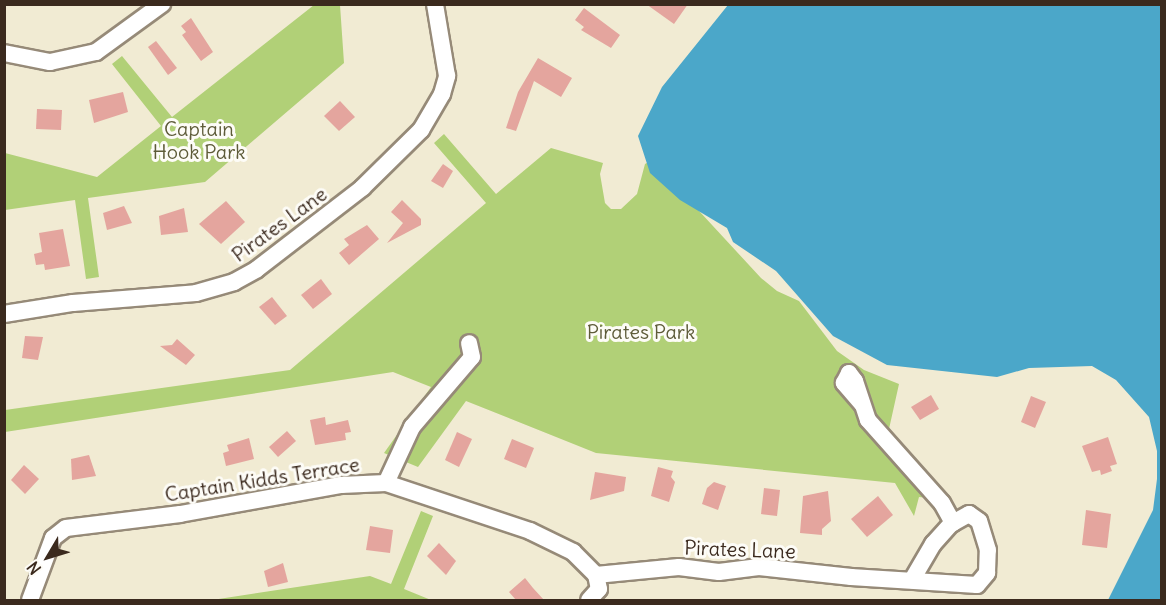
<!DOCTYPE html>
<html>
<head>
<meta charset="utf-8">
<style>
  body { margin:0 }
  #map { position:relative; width:1166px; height:605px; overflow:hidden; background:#f1ebd3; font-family:Delius,sans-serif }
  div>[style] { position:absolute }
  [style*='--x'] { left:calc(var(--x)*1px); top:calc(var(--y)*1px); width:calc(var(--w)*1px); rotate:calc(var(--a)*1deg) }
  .green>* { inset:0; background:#b1d077 }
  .water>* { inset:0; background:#4ba7c9 }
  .building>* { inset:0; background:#e4a59e }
  .roads { filter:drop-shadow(2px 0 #968a78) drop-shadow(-2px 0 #968a78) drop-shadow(0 2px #968a78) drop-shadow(0 -2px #968a78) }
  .minor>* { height:16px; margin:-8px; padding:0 8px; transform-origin:8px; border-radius:8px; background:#fff }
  span { translate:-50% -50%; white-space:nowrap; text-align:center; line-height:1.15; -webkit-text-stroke:6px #fdfcf7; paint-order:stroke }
  .park-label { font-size:20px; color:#5e5c39 }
  .street-label { font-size:20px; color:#3b2a1e }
  .frame { position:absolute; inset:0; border:6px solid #3b2a1e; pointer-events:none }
  .north { position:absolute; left:18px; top:527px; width:60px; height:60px; -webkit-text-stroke:4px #fdfcf7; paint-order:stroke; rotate:232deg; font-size:16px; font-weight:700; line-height:24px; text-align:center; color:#3b2a1e }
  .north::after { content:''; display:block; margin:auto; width:21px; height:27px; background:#3b2a1e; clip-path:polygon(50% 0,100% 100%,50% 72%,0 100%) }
</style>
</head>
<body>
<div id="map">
  <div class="green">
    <div style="clip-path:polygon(314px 5px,340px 5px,344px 63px,205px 182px,88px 198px,99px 277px,86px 279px,75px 200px,5px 210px,5px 153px,97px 177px,161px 126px,112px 64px,122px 56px,172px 117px)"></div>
    <div style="clip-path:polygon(444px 134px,496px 194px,551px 148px,603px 163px,600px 174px,605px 203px,611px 209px,621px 209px,637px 194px,645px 164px,652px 160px,761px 278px,777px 291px,799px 301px,837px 351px,864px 370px,899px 384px,889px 429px,929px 498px,919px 497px,914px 516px,895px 483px,596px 453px,466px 401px,418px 467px,384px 453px,431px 387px,393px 372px,5px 432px,5px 410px,290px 370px,486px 203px,434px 143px)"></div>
    <div style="clip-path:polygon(421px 511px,433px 516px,404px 589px,431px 600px,212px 600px,370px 576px,391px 584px)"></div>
  </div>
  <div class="water">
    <div style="clip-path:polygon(728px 5px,1161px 5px,1161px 600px,1108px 600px,1153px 510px,1157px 479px,1157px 451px,1149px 417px,1116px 380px,1092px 366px,1029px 368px,997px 377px,887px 365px,833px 336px,776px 271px,733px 242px,727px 228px,680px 200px,650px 173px,638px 136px,662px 87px)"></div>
  </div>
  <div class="building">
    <div style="clip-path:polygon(646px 4px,688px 4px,674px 24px)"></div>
    <div style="clip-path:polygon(584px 8px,620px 35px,611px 48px,581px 30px,584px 27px,575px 20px)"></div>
    <div style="clip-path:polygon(191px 18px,213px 52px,201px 61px,182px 35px,186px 32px,181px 26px)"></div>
    <div style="clip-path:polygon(156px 41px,177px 68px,168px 75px,148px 47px)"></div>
    <div style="clip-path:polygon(538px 58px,572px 78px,561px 97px,534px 81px,516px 131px,506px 128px,518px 92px)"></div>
    <div style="clip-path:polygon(123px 92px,128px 112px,94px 123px,89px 100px)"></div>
    <div style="clip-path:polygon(340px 101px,355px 117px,339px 131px,324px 116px)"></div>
    <div style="clip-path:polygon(37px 109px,62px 110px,61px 130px,36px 129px)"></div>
    <div style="clip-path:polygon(443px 164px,453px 171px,443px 188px,431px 181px)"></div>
    <div style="clip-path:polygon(402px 200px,421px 219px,421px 225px,387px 243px,403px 223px,391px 212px)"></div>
    <div style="clip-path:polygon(226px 201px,245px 222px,221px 244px,199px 224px)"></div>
    <div style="clip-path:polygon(124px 206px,132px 223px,107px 230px,103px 213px)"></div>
    <div style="clip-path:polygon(184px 208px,188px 232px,161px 235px,159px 216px)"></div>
    <div style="clip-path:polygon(367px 225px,379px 239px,349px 265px,339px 253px,349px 245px,344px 239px)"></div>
    <div style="clip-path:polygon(63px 229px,70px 266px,45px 270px,44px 264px,36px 265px,34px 254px,42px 252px,39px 233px)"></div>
    <div style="clip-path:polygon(321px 279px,332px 294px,313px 309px,301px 295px)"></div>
    <div style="clip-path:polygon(272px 297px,287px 316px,275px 325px,259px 307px)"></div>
    <div style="clip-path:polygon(25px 336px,43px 337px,38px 360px,22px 358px)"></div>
    <div style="clip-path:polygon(177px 339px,195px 355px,186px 365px,160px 346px,172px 345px)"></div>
    <div style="clip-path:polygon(931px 395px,939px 409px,920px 420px,911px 407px)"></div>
    <div style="clip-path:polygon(1031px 396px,1046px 402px,1035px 428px,1021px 422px)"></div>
    <div style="clip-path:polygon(325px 417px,326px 425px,348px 420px,351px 432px,345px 433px,346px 440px,315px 445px,310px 420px)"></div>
    <div style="clip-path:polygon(287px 431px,296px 441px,278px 457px,269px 447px)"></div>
    <div style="clip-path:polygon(457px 432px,472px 439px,459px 467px,445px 460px)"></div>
    <div style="clip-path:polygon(1108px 437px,1117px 464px,1110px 466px,1112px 471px,1101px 475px,1100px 470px,1092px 472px,1082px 446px)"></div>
    <div style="clip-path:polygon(249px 438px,254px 459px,226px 466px,223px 453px,229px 451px,227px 445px)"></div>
    <div style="clip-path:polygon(512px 439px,534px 448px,526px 468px,504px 459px)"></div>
    <div style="clip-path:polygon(89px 455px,96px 476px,72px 480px,71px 459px)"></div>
    <div style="clip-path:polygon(24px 465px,39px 479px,25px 494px,11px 480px)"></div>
    <div style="clip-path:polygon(658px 467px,673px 471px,671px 477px,675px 482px,669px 502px,651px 496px)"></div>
    <div style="clip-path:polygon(595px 472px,626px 477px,624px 491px,590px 500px)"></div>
    <div style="clip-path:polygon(714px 482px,726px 486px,718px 510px,702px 504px,707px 488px)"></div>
    <div style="clip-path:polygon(764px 488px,780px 490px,777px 516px,761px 514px)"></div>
    <div style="clip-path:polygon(828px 491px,831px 521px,822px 529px,822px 535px,800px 533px,803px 496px)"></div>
    <div style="clip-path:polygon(878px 496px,893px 515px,867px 537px,851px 519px)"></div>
    <div style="clip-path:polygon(1086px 510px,1111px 514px,1107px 548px,1082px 545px)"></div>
    <div style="clip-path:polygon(370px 526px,393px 530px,390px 553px,366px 550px)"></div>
    <div style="clip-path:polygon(439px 543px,456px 561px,446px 575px,427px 556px)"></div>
    <div style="clip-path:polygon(283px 563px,288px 582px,268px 587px,264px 571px)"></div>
    <div style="clip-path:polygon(525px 578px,533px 588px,544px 600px,516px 600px,509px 592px)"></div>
  </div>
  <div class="roads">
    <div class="minor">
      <div style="--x:4;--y:53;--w:47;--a:11.1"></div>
      <div style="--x:50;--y:62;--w:47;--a:-12.3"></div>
      <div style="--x:96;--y:52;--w:82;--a:-36"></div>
      <div style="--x:4;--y:314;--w:70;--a:-9.1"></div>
      <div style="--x:73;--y:303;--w:123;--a:-4.6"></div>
      <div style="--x:196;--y:293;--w:40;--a:-16"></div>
      <div style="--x:234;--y:282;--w:26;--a:-29"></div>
      <div style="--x:257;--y:269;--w:133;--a:-37.6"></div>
      <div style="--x:362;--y:188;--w:83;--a:-44.5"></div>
      <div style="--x:421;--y:130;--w:42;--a:-59.7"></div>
      <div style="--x:442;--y:94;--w:19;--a:-74"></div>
      <div style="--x:447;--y:76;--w:73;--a:-99.5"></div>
      <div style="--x:862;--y:404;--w:28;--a:-131"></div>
      <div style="--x:844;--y:383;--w:11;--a:-63"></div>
      <div style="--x:849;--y:373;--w:10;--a:53"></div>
      <div style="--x:855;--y:381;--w:41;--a:71.6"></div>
      <div style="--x:868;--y:420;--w:111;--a:48.3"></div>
      <div style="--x:942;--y:503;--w:23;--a:61"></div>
      <div style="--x:386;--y:483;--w:62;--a:-65.1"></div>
      <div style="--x:412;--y:427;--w:92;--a:-49.4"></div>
      <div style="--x:472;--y:357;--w:14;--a:-102"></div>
      <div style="--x:30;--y:600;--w:66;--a:-69.6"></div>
      <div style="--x:53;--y:538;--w:16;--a:-38"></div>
      <div style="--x:66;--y:528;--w:115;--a:-7"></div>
      <div style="--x:180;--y:514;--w:164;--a:-10.2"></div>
      <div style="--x:341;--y:485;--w:45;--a:-2.5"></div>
      <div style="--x:386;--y:483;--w:152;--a:18.4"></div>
      <div style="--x:530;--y:531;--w:48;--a:26"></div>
      <div style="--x:573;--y:552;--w:33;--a:45"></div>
      <div style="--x:589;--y:600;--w:15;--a:-48"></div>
      <div style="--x:599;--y:589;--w:14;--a:-102"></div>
      <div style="--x:596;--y:575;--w:83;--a:-5.5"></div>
      <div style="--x:679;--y:567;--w:40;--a:7.1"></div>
      <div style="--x:719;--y:572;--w:40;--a:-7.1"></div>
      <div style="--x:759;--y:567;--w:93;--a:6.2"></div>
      <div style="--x:851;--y:577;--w:126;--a:3.6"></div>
      <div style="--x:977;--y:585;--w:16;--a:-50"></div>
      <div style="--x:987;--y:573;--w:23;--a:-88"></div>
      <div style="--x:988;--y:550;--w:30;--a:-107"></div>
      <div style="--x:979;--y:521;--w:12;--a:-145"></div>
      <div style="--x:969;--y:514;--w:21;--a:151"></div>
      <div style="--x:951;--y:524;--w:27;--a:132"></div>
      <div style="--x:933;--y:544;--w:42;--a:120.3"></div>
    </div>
  </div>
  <div class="park-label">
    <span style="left:199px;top:140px">Captain<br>Hook Park</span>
    <span style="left:641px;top:331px">Pirates Park</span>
  </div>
  <div class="street-label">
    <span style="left:279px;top:224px;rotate:-36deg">Pirates Lane</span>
    <span style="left:262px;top:479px;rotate:-9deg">Captain Kidds Terrace</span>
    <span style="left:740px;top:549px;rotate:2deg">Pirates Lane</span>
  </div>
  <div class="frame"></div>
  <div class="north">N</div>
</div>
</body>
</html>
